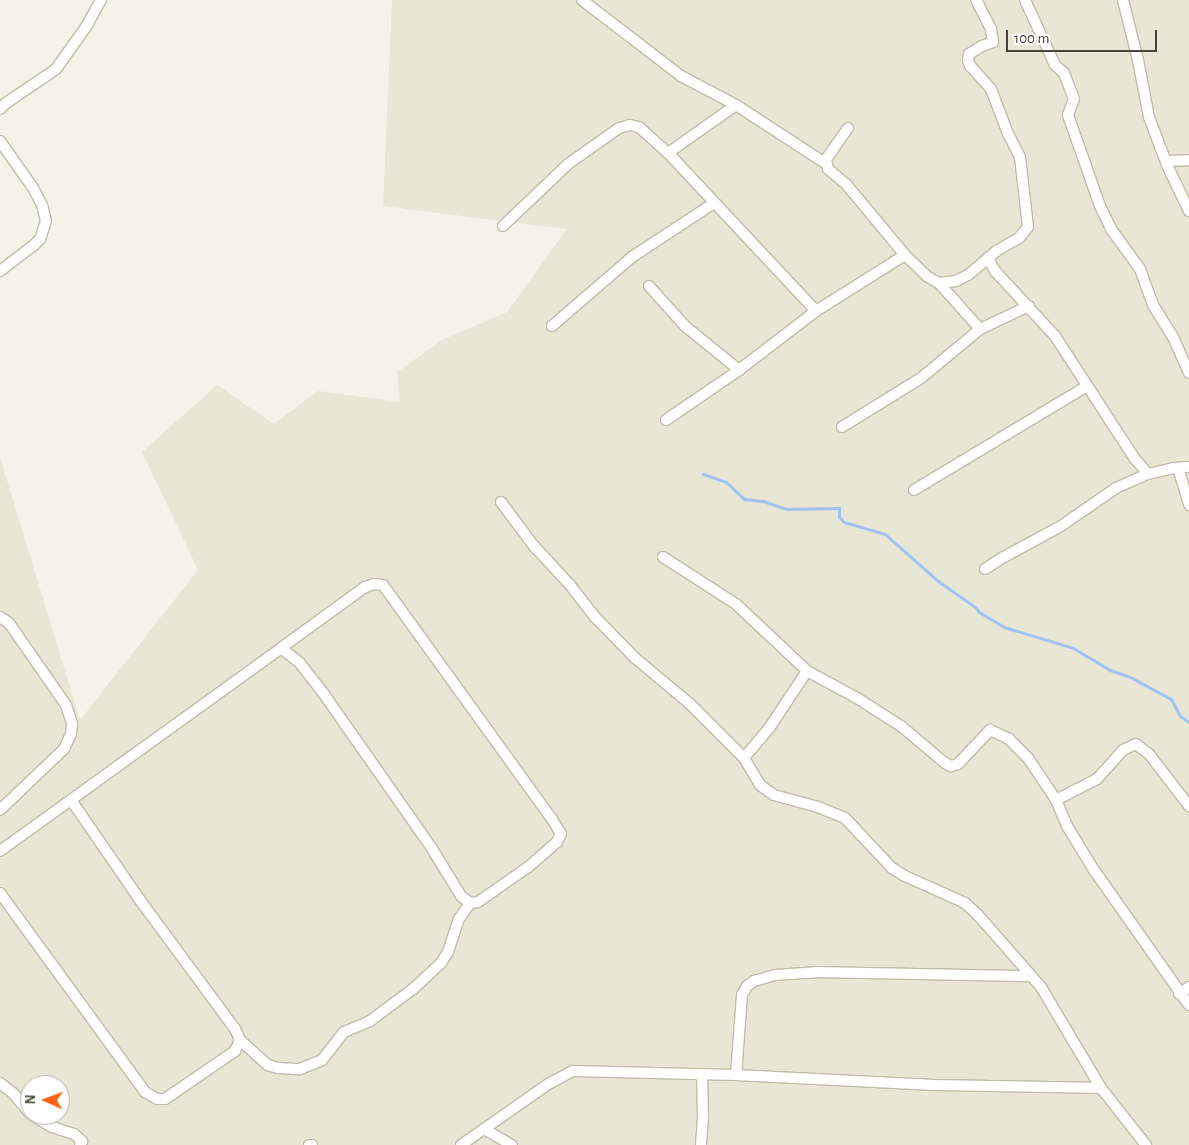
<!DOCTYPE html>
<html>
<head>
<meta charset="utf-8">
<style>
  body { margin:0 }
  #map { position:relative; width:1189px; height:1145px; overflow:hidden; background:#f4f3e7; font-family:"Alegreya Sans",sans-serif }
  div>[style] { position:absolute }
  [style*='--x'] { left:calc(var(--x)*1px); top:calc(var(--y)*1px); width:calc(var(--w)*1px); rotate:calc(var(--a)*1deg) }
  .residential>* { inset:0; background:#e8e6d5 }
  .stream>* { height:3px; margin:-1.5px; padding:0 1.5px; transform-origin:1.5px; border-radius:1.5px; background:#a1c3f3 }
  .roads { filter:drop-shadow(1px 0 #c0bca9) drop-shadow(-1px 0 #c0bca9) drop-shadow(0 1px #c0bca9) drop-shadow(0 -1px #c0bca9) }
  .minor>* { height:10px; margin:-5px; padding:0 5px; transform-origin:5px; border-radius:5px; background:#fff }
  span { translate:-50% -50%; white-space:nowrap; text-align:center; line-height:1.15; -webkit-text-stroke:4.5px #fff; paint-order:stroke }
  .north { position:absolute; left:20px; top:1075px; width:50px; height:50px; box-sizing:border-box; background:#fff; border:1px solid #b6b4af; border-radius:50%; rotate:272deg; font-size:14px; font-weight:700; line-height:20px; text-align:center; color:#484436 }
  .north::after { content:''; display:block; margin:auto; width:18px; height:22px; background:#ff6113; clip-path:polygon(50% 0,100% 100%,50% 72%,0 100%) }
  .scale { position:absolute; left:1006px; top:30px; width:151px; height:22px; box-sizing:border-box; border:2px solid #484436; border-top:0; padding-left:6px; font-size:15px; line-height:18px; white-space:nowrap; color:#484436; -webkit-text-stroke:4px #fff; paint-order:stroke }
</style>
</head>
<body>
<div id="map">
  <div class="residential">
    <div style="clip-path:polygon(evenodd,392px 0,1189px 0,1189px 1145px,0 1145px,0 457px,80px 720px,198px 570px,142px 452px,217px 385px,274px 424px,318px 391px,400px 402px,397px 372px,442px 340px,507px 312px,567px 229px,383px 206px,392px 0,30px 1085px,60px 1085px,60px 1115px,30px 1115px,30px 1085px)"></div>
  </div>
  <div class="stream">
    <div style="--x:703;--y:474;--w:24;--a:19"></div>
    <div style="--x:726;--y:482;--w:25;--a:43"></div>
    <div style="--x:744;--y:499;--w:19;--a:6"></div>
    <div style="--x:763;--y:501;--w:24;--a:19"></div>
    <div style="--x:786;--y:509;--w:53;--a:-1.1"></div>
    <div style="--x:839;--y:508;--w:9;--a:90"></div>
    <div style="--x:839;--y:517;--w:7;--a:45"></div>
    <div style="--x:844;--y:522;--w:43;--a:16.3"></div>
    <div style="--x:885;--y:534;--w:71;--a:41.6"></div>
    <div style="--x:938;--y:581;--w:45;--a:35.1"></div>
    <div style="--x:975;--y:607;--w:6;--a:51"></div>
    <div style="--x:979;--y:612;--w:29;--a:31"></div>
    <div style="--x:1004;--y:627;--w:72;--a:16.9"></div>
    <div style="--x:1073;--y:648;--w:43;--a:30.7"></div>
    <div style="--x:1110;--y:670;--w:21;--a:19"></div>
    <div style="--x:1130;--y:677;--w:47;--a:28.2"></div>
    <div style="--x:1171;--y:699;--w:19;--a:62"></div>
    <div style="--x:1180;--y:716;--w:11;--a:34"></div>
  </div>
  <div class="roads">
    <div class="minor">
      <div style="--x:582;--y:0;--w:125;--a:37.5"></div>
      <div style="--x:681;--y:76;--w:62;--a:27.8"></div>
      <div style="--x:736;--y:105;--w:106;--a:33.1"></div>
      <div style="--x:1025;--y:0;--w:72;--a:65.2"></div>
      <div style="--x:1055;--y:65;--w:12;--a:42"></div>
      <div style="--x:1064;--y:73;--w:28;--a:69"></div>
      <div style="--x:1074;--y:99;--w:17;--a:111"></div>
      <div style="--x:1068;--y:115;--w:96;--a:70.6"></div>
      <div style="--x:1100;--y:206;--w:25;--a:64"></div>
      <div style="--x:1111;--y:229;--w:49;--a:54.1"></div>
      <div style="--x:1140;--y:269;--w:38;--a:70"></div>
      <div style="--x:1153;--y:305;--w:38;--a:58"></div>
      <div style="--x:1173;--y:337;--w:39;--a:66"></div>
      <div style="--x:1123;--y:0;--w:62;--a:76"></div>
      <div style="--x:1138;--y:60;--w:58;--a:79.1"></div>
      <div style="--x:1149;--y:117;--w:51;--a:69.4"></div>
      <div style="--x:1167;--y:165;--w:51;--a:64.4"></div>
      <div style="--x:0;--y:109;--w:8;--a:-45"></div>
      <div style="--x:6;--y:103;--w:60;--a:-34.2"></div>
      <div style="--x:56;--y:69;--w:52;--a:-54.5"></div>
      <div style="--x:86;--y:27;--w:31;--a:-61"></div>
      <div style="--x:848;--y:128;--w:39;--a:125"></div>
      <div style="--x:826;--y:160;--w:9;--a:77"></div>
      <div style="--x:828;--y:169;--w:23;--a:40"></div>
      <div style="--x:846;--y:184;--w:92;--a:50.3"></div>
      <div style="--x:905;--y:255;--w:32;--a:44"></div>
      <div style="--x:928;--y:277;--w:13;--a:29"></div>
      <div style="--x:939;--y:283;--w:17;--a:-7"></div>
      <div style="--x:956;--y:281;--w:13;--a:-27"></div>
      <div style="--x:968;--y:275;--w:39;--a:-40"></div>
      <div style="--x:998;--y:250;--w:24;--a:-30"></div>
      <div style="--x:1019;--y:238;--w:14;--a:-51"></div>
      <div style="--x:1028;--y:227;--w:70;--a:-96.5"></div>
      <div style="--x:1020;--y:157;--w:29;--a:-117"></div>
      <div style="--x:1007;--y:131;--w:45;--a:-110.9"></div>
      <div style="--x:991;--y:89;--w:31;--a:-132"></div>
      <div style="--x:970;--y:66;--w:6;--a:-108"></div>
      <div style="--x:968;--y:60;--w:6;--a:-81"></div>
      <div style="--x:969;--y:54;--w:15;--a:-32"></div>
      <div style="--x:982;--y:46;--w:12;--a:-20"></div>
      <div style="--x:993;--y:42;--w:13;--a:-99"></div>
      <div style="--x:991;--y:29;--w:33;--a:-117"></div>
      <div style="--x:0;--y:141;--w:57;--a:54.9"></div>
      <div style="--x:33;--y:188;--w:19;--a:62"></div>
      <div style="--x:42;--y:205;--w:16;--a:76"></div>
      <div style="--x:46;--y:221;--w:19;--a:108"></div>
      <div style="--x:40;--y:239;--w:8;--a:135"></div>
      <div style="--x:34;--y:245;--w:43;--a:142.6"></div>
      <div style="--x:1166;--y:161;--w:23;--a:-2"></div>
      <div style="--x:503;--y:226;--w:90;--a:-43.6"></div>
      <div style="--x:568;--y:164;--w:62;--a:-35.2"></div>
      <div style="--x:619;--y:128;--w:11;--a:-15"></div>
      <div style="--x:630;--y:125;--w:9;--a:13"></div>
      <div style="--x:639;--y:127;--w:39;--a:42"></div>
      <div style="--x:988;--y:258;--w:15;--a:62"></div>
      <div style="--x:995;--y:271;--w:88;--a:47.3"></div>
      <div style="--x:1055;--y:336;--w:147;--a:57"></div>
      <div style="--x:1135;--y:459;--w:20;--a:49"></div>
      <div style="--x:939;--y:283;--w:62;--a:48.3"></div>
      <div style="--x:980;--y:329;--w:54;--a:-25.1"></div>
      <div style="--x:649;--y:286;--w:54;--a:48"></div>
      <div style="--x:685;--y:326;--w:70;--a:39.2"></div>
      <div style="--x:816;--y:311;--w:105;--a:-32.2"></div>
      <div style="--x:552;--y:326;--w:106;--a:-40.8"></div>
      <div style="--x:632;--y:257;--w:98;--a:-33.4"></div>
      <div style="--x:666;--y:420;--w:88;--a:-34.4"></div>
      <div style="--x:739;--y:370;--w:97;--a:-37.5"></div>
      <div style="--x:816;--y:311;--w:216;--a:-133.1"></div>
      <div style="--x:668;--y:153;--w:83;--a:-35.2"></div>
      <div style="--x:842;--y:427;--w:93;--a:-31.8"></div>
      <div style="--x:921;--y:378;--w:77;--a:-39.7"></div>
      <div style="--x:1178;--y:468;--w:39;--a:73"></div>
      <div style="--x:914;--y:490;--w:202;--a:-31"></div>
      <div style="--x:501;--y:502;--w:54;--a:53.3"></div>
      <div style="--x:533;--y:545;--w:54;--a:47.2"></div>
      <div style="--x:570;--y:585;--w:41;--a:52"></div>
      <div style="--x:595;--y:617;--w:57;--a:45.7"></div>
      <div style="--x:635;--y:658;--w:72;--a:39.9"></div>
      <div style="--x:690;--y:704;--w:76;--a:45"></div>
      <div style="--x:663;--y:557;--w:87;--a:32.8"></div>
      <div style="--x:736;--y:604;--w:98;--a:43.3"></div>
      <div style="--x:807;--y:671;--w:57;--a:28.4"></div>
      <div style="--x:857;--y:698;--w:52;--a:32.5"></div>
      <div style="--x:901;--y:726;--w:57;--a:40.1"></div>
      <div style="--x:945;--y:763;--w:7;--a:27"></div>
      <div style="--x:951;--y:766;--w:7;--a:-16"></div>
      <div style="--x:958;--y:764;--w:47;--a:-46.7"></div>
      <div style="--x:990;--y:730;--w:21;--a:25"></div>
      <div style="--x:1009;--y:739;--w:27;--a:45"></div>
      <div style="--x:1028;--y:758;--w:50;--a:56.3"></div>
      <div style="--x:1056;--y:800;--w:28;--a:67"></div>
      <div style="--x:1067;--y:826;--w:52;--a:58.5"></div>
      <div style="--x:1094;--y:870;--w:165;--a:54.9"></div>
      <div style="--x:985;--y:569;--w:20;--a:-33"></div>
      <div style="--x:1002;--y:558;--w:67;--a:-28.5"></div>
      <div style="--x:1061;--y:526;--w:67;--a:-34.6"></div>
      <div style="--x:1116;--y:488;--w:35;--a:-24"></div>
      <div style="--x:1148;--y:474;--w:26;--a:-13"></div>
      <div style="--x:1173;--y:468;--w:16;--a:-4"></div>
      <div style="--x:0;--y:617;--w:11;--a:34"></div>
      <div style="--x:9;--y:623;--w:100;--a:55.2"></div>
      <div style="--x:66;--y:705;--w:20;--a:72"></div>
      <div style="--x:72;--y:724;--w:10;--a:96"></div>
      <div style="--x:71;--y:734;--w:17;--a:115"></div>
      <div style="--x:64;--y:749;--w:88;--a:136.4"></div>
      <div style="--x:807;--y:671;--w:67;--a:123.5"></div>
      <div style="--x:770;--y:727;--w:40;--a:130"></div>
      <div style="--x:744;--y:758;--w:31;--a:59"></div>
      <div style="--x:760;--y:785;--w:17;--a:36"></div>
      <div style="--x:774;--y:795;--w:46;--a:15.3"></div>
      <div style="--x:818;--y:807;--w:29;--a:22"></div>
      <div style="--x:845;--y:818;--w:69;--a:46.8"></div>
      <div style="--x:892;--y:868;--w:15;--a:32"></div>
      <div style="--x:905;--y:876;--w:66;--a:24.2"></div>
      <div style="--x:965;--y:903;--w:18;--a:43"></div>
      <div style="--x:978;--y:915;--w:96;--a:48.8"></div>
      <div style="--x:1041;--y:987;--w:117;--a:59.3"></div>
      <div style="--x:1101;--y:1088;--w:73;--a:51.7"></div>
      <div style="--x:1056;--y:800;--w:46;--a:-27.1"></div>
      <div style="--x:1097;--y:779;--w:39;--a:-48"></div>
      <div style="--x:1123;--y:750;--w:14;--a:-25"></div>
      <div style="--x:1136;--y:744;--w:16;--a:38"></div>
      <div style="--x:1149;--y:754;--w:66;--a:52.4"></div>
      <div style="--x:0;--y:851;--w:347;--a:-35.8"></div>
      <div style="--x:281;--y:648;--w:104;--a:-36"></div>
      <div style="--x:365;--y:587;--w:9;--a:-18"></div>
      <div style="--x:374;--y:584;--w:9;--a:6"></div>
      <div style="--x:383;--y:585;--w:289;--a:54.2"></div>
      <div style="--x:552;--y:819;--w:17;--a:59"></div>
      <div style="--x:561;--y:834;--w:9;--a:117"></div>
      <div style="--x:557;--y:842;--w:38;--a:139"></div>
      <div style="--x:528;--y:867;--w:61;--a:145"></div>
      <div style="--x:478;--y:902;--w:8;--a:173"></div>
      <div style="--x:470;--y:903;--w:11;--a:-142"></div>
      <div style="--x:461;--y:896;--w:57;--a:-121.5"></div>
      <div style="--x:431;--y:847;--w:187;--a:-125"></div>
      <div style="--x:324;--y:694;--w:39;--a:-128"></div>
      <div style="--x:300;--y:663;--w:24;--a:-142"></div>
      <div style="--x:0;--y:893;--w:246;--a:53.9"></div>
      <div style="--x:145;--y:1092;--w:14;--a:30"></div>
      <div style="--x:157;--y:1099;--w:8;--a:0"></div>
      <div style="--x:165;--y:1099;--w:85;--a:-34.4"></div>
      <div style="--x:235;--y:1051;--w:12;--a:-66"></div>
      <div style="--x:240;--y:1040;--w:12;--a:-114"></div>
      <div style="--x:235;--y:1029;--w:160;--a:-126.4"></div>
      <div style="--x:140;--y:900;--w:121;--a:-124.6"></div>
      <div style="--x:1179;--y:994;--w:12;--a:-35"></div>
      <div style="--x:240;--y:1040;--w:38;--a:42"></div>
      <div style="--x:268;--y:1065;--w:10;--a:17"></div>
      <div style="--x:278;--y:1068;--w:22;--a:3"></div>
      <div style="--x:300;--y:1069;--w:24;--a:-22"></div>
      <div style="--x:322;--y:1060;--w:36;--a:-52"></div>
      <div style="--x:344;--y:1032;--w:28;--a:-23"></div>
      <div style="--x:370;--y:1021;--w:54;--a:-36.7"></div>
      <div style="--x:413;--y:989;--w:38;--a:-43"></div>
      <div style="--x:441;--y:963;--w:13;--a:-58"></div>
      <div style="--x:448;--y:952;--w:35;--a:-72"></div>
      <div style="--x:459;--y:919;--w:19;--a:-55"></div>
      <div style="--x:736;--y:1075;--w:80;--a:-85.7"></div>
      <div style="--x:742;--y:995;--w:10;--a:-61"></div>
      <div style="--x:747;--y:986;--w:9;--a:-36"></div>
      <div style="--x:754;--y:981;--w:22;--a:-16"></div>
      <div style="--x:775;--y:975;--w:44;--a:-3.9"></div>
      <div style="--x:819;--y:972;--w:210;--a:1.1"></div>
      <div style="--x:0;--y:1083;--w:16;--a:38"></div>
      <div style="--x:13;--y:1093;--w:26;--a:50"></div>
      <div style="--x:32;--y:1115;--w:23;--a:31"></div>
      <div style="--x:52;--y:1127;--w:23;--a:18"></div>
      <div style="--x:74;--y:1134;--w:11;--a:41"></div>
      <div style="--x:82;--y:1141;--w:4;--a:117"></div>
      <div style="--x:484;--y:1129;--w:32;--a:30"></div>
      <div style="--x:309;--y:1145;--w:3;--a:0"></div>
      <div style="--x:461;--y:1145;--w:108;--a:-34.9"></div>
      <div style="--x:550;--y:1083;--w:26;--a:-28"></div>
      <div style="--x:573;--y:1071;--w:163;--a:1.4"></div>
      <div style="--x:736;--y:1075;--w:199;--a:2.9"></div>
      <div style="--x:935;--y:1085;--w:166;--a:1"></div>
      <div style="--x:701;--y:1145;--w:30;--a:-86"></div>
      <div style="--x:703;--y:1115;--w:41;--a:-91.4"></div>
    </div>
  </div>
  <div class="north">N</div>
  <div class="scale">100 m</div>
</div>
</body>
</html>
